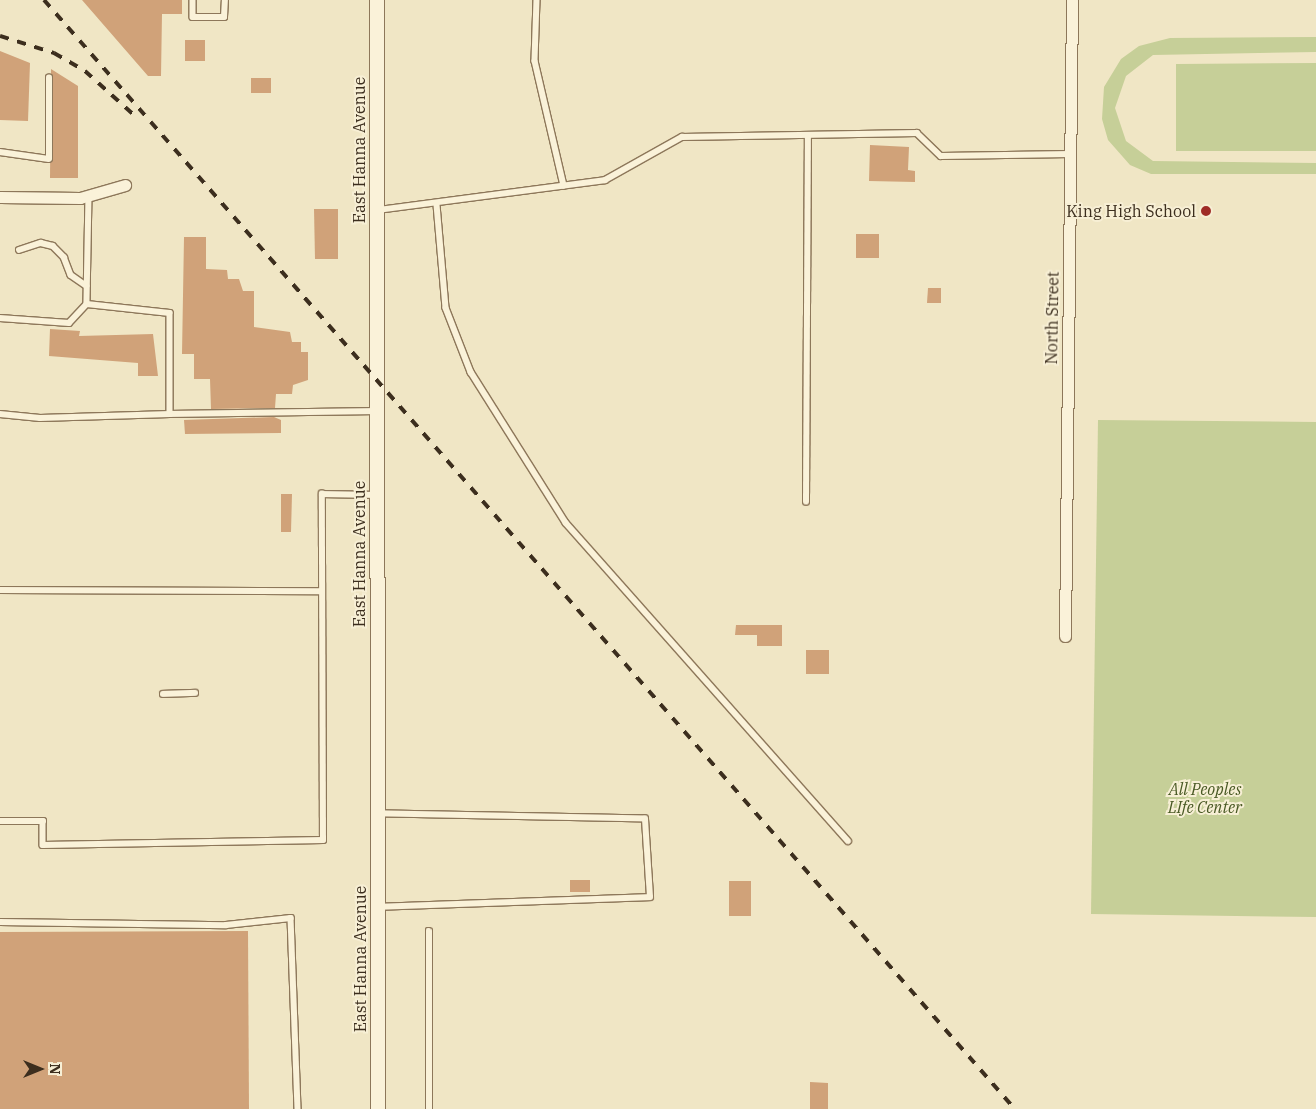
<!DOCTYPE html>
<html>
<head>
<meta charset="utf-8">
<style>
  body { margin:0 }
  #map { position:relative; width:1316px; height:1109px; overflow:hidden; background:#f0e6c5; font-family:"IBM Plex Serif",serif }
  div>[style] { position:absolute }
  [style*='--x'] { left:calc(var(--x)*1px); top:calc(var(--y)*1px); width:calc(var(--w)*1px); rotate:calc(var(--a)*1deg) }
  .green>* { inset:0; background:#c6cf98 }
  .building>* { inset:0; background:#d0a279 }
  .roads { filter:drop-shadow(1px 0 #8d775a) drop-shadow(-1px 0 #8d775a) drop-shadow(0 1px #8d775a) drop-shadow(0 -1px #8d775a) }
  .service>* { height:5.5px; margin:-2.75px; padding:0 2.75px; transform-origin:2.75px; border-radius:2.75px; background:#faf2d9 }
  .minor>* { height:11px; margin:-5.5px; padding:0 5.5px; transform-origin:5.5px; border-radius:5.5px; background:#faf2d9 }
  .tertiary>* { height:14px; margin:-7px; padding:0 7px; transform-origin:7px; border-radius:7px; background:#faf2d9 }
  .rail>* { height:4px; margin-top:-2px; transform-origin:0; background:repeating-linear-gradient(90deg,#3c2e1e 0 9px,transparent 0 18px) }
  .dots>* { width:14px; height:14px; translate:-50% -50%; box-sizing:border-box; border:2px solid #f7efd5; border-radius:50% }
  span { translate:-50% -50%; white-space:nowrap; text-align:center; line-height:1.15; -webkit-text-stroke:4px #f7efd5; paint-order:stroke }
  .street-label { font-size:16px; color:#3c2e1e }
  .poi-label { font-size:16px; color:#3c2e1e }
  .right { translate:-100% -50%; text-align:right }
  .park-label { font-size:16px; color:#495924; font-style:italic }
  .north { position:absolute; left:15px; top:1044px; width:50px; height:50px; -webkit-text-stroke:4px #f7efd5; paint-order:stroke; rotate:90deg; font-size:14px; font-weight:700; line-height:20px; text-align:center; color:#3c2e1e }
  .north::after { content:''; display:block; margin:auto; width:18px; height:22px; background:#3c2e1e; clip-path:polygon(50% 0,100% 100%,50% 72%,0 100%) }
</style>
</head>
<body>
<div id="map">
  <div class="green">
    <div style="clip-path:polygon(1316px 37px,1316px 52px,1153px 55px,1126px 76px,1115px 108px,1126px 141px,1153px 161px,1316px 163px,1316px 174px,1151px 174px,1130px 165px,1108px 140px,1102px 119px,1104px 87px,1121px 59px,1139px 46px,1170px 38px)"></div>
    <div style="clip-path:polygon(1316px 63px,1316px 151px,1176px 151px,1176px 64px)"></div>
    <div style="clip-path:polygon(1098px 420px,1316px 422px,1316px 917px,1091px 914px)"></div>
  </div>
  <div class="building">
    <div style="clip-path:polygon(82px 0,182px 0,182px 14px,162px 14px,161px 76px,148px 76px)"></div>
    <div style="clip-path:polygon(185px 40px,205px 40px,205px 61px,185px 61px)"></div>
    <div style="clip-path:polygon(0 51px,30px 63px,28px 121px,0 120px)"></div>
    <div style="clip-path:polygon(51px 69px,78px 86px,78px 178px,50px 178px)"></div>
    <div style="clip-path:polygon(251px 78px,271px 78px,271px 93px,251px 93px)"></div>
    <div style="clip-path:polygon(870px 145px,909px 147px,908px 170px,915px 171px,915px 182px,869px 181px)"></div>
    <div style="clip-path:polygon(314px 209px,338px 209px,338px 259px,315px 259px)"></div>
    <div style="clip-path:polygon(856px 234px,879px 234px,879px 258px,856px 258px)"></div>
    <div style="clip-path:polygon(184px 237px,206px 237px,206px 269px,227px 270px,228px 279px,239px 279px,243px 291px,254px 291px,254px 327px,290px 332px,292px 342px,301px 342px,301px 352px,308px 352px,308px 380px,293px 385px,292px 394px,276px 394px,275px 408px,211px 409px,210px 379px,194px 379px,194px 354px,182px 354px)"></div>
    <div style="clip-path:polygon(928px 288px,941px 288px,941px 303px,927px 303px)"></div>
    <div style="clip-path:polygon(50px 329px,80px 331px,79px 336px,153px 334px,158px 376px,138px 376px,138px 363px,49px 356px)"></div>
    <div style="clip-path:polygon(274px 417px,281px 420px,281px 433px,185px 434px,184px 420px)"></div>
    <div style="clip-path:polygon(281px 494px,292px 494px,291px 532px,281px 532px)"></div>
    <div style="clip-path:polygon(736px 625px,782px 625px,782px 646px,757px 646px,757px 635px,735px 635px)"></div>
    <div style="clip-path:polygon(806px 650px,829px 650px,829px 674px,806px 674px)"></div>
    <div style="clip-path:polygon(570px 880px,590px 880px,590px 892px,570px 892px)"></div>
    <div style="clip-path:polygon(729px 881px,751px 881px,751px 916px,729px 916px)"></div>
    <div style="clip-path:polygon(248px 931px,249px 1109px,0 1109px,0 932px)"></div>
    <div style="clip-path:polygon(810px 1082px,828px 1083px,828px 1109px,810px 1109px)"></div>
  </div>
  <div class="roads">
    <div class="service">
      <div style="--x:193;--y:0;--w:17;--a:90"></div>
      <div style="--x:193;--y:17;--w:31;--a:0"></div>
      <div style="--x:224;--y:17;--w:17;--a:-87"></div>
      <div style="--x:537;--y:0;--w:61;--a:91.9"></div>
      <div style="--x:535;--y:61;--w:128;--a:76.9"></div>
      <div style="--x:0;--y:152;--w:49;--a:8.1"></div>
      <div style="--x:49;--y:159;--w:81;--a:-90"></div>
      <div style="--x:89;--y:196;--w:108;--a:91.1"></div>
      <div style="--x:87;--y:304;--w:83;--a:6.2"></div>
      <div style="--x:170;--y:313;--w:101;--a:90"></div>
      <div style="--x:170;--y:414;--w:206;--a:-0.8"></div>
      <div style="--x:437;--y:205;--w:103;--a:85"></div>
      <div style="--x:446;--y:308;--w:69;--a:68.7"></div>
      <div style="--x:471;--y:372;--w:178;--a:57.8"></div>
      <div style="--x:566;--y:523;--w:425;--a:48.4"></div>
      <div style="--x:378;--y:210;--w:229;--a:-7.5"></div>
      <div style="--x:605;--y:180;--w:88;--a:-29.2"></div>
      <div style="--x:682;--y:137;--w:235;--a:-1"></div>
      <div style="--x:917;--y:133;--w:33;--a:44"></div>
      <div style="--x:941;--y:156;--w:129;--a:-0.9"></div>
      <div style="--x:19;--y:250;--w:23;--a:-18"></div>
      <div style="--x:41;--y:243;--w:12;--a:14"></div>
      <div style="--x:53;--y:246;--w:16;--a:45"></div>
      <div style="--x:64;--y:257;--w:19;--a:69"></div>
      <div style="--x:71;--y:275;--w:19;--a:35"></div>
      <div style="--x:0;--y:318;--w:69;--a:4.1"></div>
      <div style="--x:69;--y:323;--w:26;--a:-47"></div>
      <div style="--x:0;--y:414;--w:40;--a:5.7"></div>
      <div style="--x:40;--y:418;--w:130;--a:-1.8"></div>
      <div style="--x:806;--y:502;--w:365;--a:-89.7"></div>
      <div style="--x:0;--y:590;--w:321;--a:0.2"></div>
      <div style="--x:163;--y:694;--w:32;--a:-2"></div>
      <div style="--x:0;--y:821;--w:43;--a:0"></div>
      <div style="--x:43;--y:821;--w:24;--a:90"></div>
      <div style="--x:43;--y:845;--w:280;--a:-1"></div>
      <div style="--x:323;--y:840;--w:346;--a:-90.2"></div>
      <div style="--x:322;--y:494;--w:54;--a:1.1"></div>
      <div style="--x:377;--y:907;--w:273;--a:-2.1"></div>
      <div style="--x:650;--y:897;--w:78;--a:-93.7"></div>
      <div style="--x:645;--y:819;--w:266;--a:-178.9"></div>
      <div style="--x:0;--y:922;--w:226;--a:0.8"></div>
      <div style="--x:226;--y:925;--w:65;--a:-6.1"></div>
      <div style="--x:291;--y:918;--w:191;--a:87.9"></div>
      <div style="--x:429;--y:931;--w:178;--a:90"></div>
    </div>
    <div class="minor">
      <div style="--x:0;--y:197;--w:80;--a:0.7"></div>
      <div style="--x:80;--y:198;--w:47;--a:-16.1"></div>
      <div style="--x:1065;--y:636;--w:636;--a:-89.37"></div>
    </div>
    <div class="tertiary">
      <div style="--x:377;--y:0;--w:1109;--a:89.95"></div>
    </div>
  </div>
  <div class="rail">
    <div style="--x:44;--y:0;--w:1474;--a:48.8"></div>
    <div style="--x:0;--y:36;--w:57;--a:17.5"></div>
    <div style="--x:54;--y:53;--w:36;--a:30"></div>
    <div style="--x:85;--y:71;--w:67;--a:42"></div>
  </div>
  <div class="dots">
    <div style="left:1206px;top:211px;background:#9f2c26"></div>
  </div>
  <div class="street-label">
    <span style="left:359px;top:150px;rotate:-90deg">East Hanna Avenue</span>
    <span style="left:1052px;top:318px;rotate:-89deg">North Street</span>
    <span style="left:359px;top:554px;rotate:-90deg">East Hanna Avenue</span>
    <span style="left:360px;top:959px;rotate:-90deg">East Hanna Avenue</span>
  </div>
  <div class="poi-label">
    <span class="right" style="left:1196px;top:211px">King High School</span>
  </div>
  <div class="park-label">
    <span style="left:1205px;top:798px">All Peoples<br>LIfe Center</span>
  </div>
  <div class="north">N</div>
</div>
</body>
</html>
